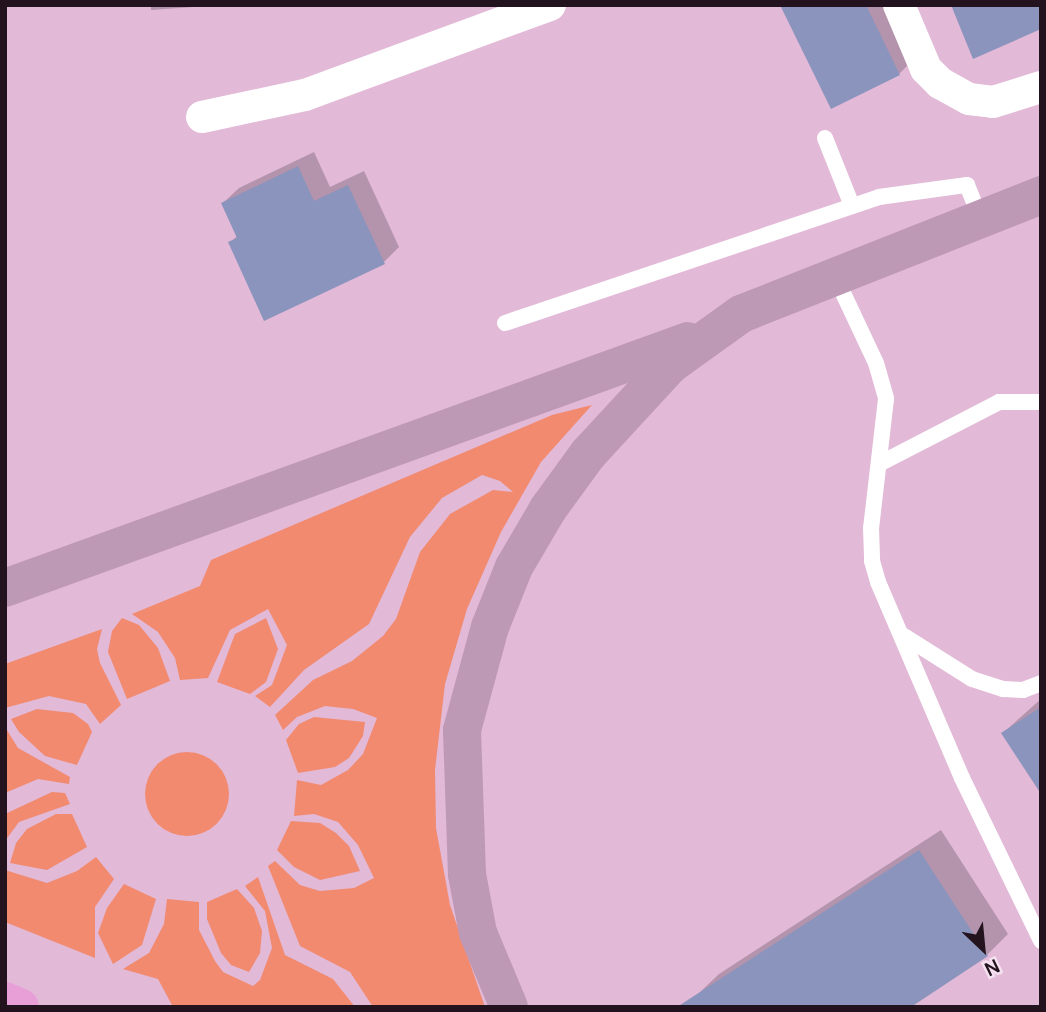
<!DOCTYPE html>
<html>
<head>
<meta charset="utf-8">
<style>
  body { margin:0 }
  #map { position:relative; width:1046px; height:1012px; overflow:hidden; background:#e2b9d7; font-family:Manrope,sans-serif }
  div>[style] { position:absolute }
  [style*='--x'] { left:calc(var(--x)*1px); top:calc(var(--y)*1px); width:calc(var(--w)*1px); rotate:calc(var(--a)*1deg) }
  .green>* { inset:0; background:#f28a6f }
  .round { border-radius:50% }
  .shadow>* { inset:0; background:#0003 }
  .building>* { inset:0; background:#8b94bd }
  .lane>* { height:16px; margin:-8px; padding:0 8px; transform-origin:8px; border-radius:8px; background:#fff }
  .street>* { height:32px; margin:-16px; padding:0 16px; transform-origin:16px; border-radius:16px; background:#fff }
  .primary>* { height:38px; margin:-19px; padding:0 19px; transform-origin:19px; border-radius:19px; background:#be99b6 }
  .highway>* { height:38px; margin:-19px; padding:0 19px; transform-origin:19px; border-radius:19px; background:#e89fd7 }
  span { translate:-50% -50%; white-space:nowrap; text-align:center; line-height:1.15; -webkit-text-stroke:5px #f6e1f0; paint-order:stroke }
  .frame { position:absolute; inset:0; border:7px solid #22131e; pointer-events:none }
  .north { position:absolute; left:948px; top:914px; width:70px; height:70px; -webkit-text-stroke:5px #f6e1f0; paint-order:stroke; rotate:154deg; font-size:19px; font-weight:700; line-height:28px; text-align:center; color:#22131e }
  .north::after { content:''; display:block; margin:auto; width:24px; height:32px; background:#22131e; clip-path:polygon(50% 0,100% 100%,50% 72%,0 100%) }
</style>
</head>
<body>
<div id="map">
  <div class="green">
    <div style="clip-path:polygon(592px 405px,541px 462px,501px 532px,467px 609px,445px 684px,435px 770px,436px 828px,450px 905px,485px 1007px,373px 1007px,350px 972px,300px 946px,268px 866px,275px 861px,300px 885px,320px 891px,354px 888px,374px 878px,358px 845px,338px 822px,314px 814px,294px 816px,297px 780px,321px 785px,348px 770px,363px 754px,377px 718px,353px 709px,325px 706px,297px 717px,283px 730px,275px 715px,313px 680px,352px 661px,383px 636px,396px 619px,420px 552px,450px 514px,493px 490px,513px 492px,500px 481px,482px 475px,442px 498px,410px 537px,369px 624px,304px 670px,270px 707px,255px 696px,272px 685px,287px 645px,268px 609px,230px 630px,208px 678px,180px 680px,175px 658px,158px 632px,132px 614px,200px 586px,211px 560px,552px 415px)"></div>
    <div style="clip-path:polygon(122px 618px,139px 625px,158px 648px,170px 681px,127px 699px,108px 652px,112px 631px)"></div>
    <div style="clip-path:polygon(266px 618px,278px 649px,266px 682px,250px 694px,217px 682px,235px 634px)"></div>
    <div style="clip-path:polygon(102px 629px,97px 649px,100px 663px,121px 705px,100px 724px,86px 704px,49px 696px,5px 708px,5px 664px)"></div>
    <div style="clip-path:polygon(37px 709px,73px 713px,88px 724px,92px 732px,77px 765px,45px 756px,19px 732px,11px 719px)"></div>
    <div style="clip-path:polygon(314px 717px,365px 722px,363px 736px,349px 758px,335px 767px,298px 773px,286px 740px,299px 724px)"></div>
    <div style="clip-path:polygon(5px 727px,18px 748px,70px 777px,69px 784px,38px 779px,5px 793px)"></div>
    <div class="round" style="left:145px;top:752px;width:84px;height:84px"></div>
    <div style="clip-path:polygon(52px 792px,65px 793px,70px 804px,19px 822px,5px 841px,5px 814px)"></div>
    <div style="clip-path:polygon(56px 814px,72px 814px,87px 847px,47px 870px,10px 863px,16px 843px,27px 829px)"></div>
    <div style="clip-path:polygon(291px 821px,320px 823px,336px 833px,349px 846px,360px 871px,320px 880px,294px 867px,277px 850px)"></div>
    <div style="clip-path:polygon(96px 857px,114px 879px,95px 907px,95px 958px,5px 922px,5px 870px,47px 883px,77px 871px)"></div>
    <div style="clip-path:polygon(258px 877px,285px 955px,333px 979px,355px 1007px,173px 1007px,158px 979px,123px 969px,149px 953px,164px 924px,167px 899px,199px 902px,199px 930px,215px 961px,223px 972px,253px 986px,260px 980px,272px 948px,265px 911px,245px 886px)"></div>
    <div style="clip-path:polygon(124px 884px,156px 899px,142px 945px,113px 964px,98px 933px,107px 908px)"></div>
    <div style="clip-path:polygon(237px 889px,254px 908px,262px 931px,260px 953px,249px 972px,231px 965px,221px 953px,207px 919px,207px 902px)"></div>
  </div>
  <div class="shadow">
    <div style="clip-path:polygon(151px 5px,222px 5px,151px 10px)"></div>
    <div style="clip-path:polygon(782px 5px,890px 5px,916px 57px,899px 74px)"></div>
    <div style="clip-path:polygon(314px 152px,330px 187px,364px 171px,399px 247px,384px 262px,230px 243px,238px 235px,223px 203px,239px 188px)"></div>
    <div style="clip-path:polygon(1041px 699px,1041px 791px,1003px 733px)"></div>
    <div style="clip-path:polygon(941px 830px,1008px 934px,987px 955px,697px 995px,719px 974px)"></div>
  </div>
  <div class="building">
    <div style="clip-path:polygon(780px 5px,866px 5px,900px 75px,831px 109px)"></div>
    <div style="clip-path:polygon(951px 5px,1041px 5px,1041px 29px,973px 59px)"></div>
    <div style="clip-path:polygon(298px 166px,314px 201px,348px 185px,385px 264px,264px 321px,228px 242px,237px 238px,221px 203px)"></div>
    <div style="clip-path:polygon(1041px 707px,1041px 794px,1001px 733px)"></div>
    <div style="clip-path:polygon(919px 850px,988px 956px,911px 1007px,677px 1007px)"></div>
  </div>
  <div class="lane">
    <div style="--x:825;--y:138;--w:73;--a:68.3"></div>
    <div style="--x:835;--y:276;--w:96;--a:64.8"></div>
    <div style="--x:876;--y:363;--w:37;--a:74"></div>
    <div style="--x:886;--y:399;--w:130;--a:96.6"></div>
    <div style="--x:871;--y:528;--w:33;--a:88"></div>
    <div style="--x:872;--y:561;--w:22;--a:74"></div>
    <div style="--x:878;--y:582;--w:213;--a:66.8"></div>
    <div style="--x:962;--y:778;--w:181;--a:64.1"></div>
    <div style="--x:505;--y:323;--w:395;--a:-18.6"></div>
    <div style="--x:879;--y:197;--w:89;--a:-7.8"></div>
    <div style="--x:967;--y:185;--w:35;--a:68"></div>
    <div style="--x:879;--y:464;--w:135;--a:-27.3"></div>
    <div style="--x:999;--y:402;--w:42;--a:0"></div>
    <div style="--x:904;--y:636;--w:80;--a:32.3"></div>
    <div style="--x:972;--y:679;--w:33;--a:18"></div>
    <div style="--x:1003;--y:689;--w:20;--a:3"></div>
    <div style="--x:1023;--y:690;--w:19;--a:-21"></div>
  </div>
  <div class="street">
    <div style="--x:899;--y:5;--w:69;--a:67.1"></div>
    <div style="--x:926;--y:69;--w:20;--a:45"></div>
    <div style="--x:940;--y:83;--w:33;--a:29"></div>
    <div style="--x:969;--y:99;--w:24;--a:7"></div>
    <div style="--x:993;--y:102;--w:50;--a:-17.4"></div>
    <div style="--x:202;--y:117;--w:105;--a:-12.1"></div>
    <div style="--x:305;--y:95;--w:261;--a:-20.2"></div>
  </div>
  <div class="primary">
    <div style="--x:5;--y:588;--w:726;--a:-19.88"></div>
    <div style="--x:509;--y:1007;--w:80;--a:-112.7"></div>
    <div style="--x:478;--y:933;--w:60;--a:-100.6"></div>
    <div style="--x:467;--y:874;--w:144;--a:-92"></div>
    <div style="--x:462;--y:730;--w:107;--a:-74.8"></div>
    <div style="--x:490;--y:627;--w:65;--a:-68.2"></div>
    <div style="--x:514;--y:567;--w:67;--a:-59.6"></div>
    <div style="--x:548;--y:509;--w:68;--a:-54"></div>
    <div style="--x:588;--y:454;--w:121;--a:-47.3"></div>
    <div style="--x:670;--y:365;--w:87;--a:-35.7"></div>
    <div style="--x:741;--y:314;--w:323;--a:-21.6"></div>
  </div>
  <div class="highway">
    <div style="--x:5;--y:1001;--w:16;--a:22"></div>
  </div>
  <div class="frame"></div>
  <div class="north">N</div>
</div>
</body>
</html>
